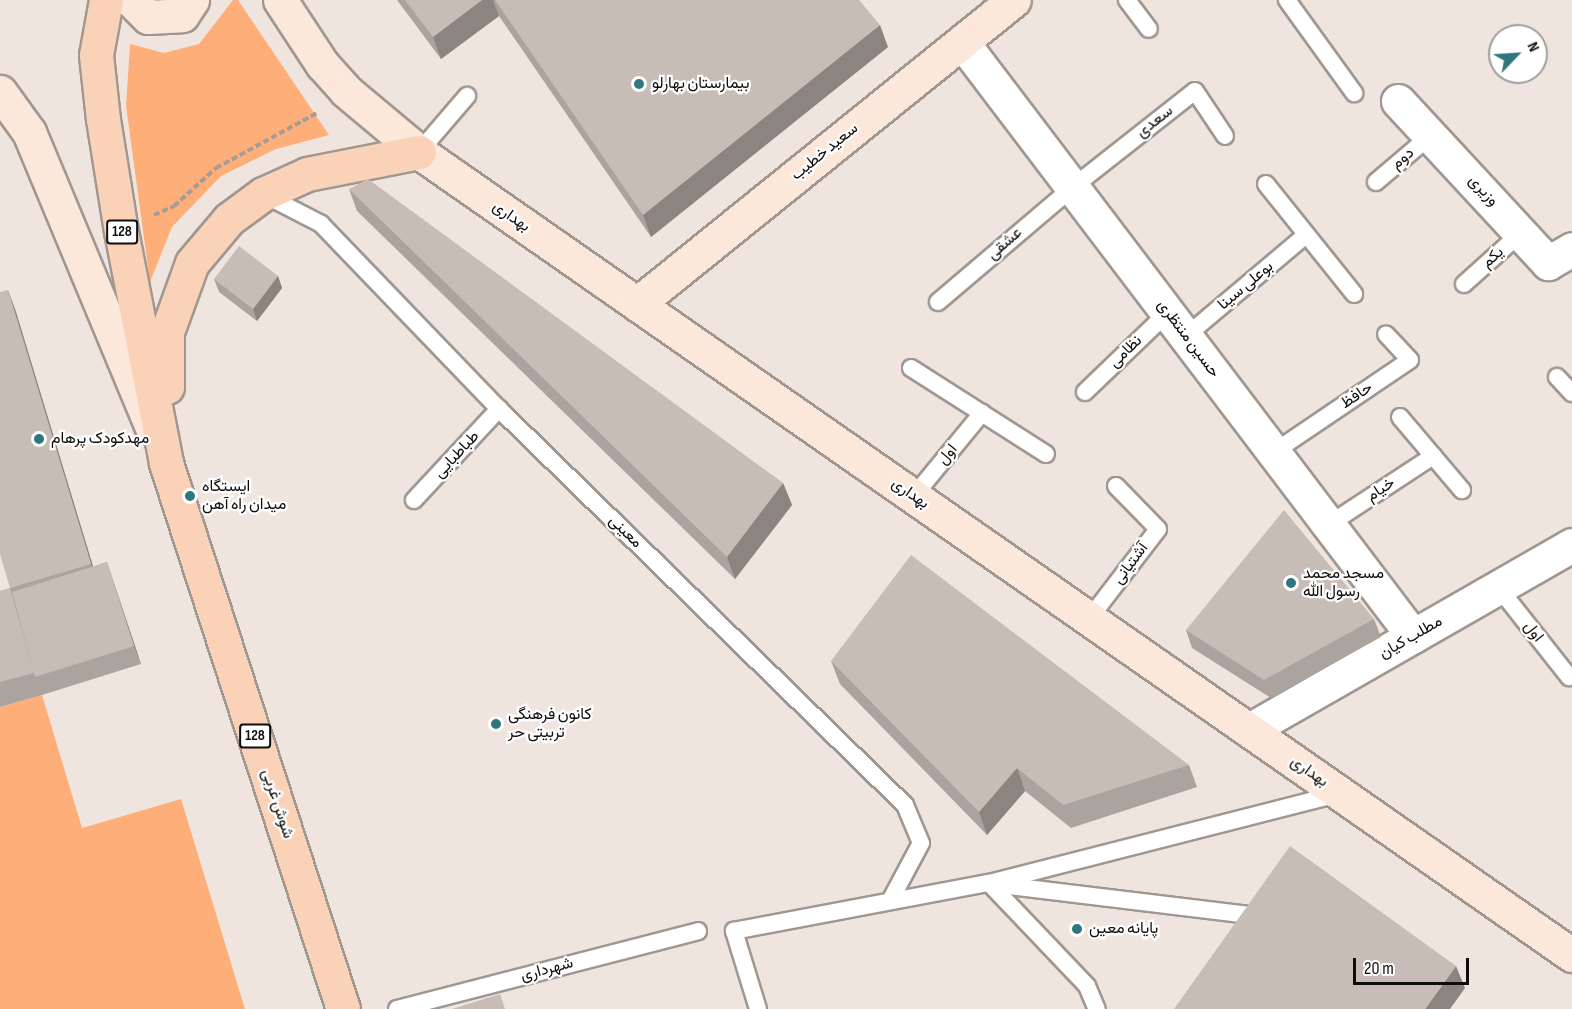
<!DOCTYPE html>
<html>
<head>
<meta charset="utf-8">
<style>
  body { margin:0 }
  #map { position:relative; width:1572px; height:1009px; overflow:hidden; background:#f0e5de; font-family:"Sofia Sans Condensed",Vazirmatn,sans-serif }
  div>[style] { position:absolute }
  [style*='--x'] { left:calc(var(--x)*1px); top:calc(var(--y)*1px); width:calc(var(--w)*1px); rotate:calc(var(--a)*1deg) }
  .green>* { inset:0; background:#feae79 }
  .path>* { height:4px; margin-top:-2px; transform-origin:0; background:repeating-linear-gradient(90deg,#a49c97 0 6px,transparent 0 9px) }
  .roads { filter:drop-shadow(2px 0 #a19791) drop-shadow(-2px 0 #a19791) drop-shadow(0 2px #a19791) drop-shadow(0 -2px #a19791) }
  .lane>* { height:16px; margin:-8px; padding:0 8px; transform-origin:8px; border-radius:8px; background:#fff }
  .street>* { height:33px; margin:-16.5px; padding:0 16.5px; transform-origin:16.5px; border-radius:16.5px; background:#fff }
  .secondary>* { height:33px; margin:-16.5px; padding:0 16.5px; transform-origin:16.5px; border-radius:16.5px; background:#fce8db }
  .primary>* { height:33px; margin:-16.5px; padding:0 16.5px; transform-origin:16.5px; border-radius:16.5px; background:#fad2b8 }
  .wall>* { inset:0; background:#aba39d }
  .shaded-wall>* { inset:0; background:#8b847f }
  .building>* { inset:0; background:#c7bdb6 }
  .dots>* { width:16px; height:16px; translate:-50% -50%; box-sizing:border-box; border:3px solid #fff; border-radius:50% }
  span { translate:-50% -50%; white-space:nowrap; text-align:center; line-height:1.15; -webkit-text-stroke:4.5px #fff; paint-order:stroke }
  .shield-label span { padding:2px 4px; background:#fff; border:2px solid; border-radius:4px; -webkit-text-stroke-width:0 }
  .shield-label { font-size:15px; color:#0f0c0a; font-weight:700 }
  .poi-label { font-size:16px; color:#0f0c0a }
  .left { translate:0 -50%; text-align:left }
  .street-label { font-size:16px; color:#0f0c0a }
  .north { position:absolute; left:1488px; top:24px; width:60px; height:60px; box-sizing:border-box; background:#fff; border:2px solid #9f9e9d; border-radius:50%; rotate:65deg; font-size:16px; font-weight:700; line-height:24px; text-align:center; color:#0f0c0a }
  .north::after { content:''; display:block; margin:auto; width:21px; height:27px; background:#2e777f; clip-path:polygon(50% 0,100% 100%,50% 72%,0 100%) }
  .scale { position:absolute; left:1353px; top:958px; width:116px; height:27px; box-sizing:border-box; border:3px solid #0f0c0a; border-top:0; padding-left:8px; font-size:18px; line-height:21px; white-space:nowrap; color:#0f0c0a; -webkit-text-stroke:4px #fff; paint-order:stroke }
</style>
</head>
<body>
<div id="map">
  <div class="green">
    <div style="clip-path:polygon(233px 0,238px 0,329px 135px,276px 149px,221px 176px,172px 227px,150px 282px,126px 106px,130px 44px,164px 53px,199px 44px)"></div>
    <div style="clip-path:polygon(42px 695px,82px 828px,181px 799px,245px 1009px,0 1009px,0 707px)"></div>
  </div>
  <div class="path">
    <div style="--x:154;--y:215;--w:22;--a:-24"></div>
    <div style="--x:174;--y:206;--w:57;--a:-42.1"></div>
    <div style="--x:216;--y:168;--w:115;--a:-28.6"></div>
  </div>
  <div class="roads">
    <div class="lane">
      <div style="--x:1127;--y:0;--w:36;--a:53"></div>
      <div style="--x:1287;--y:0;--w:115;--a:54.2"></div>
      <div style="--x:419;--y:152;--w:74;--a:-49.4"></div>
      <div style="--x:1376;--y:182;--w:72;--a:-40.5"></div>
      <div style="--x:1266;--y:184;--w:141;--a:51.3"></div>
      <div style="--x:263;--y:194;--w:65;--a:27.3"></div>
      <div style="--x:321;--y:224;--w:257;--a:46.1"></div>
      <div style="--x:499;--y:409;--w:567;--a:44.29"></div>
      <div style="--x:905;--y:805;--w:41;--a:67.2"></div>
      <div style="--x:921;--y:843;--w:66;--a:118.1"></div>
      <div style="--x:1464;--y:284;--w:78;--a:-41.9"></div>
      <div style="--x:938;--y:302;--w:177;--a:-40.4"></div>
      <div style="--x:1073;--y:187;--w:155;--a:-38.2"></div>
      <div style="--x:1195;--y:91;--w:54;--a:56.3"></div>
      <div style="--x:1186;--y:336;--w:157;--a:-40.1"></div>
      <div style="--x:911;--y:368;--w:160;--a:32.5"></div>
      <div style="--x:1557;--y:377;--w:22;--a:47"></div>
      <div style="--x:1085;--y:392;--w:115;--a:-43.9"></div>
      <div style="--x:1400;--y:417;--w:96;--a:49.7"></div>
      <div style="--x:1274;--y:452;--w:164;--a:-34.1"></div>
      <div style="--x:1410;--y:360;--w:35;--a:-133"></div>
      <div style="--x:913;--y:497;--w:109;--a:-50.6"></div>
      <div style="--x:414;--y:500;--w:125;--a:-47"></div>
      <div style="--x:1328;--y:525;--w:126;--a:-33.3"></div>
      <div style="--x:1498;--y:587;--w:115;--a:51.7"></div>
      <div style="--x:1089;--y:619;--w:113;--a:-52.5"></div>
      <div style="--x:1158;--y:529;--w:60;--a:-134.3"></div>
      <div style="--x:989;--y:883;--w:142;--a:46.4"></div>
      <div style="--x:1087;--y:986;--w:25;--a:67"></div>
      <div style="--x:1001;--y:885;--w:265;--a:6.9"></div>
      <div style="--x:397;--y:1009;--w:311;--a:-14.5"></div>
      <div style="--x:758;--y:1009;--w:82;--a:-107.1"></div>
      <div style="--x:734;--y:931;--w:259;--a:-10.7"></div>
      <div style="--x:989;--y:883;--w:361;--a:-14.3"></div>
    </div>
    <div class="street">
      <div style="--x:962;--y:42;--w:746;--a:52.79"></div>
      <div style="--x:1398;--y:101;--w:221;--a:47.2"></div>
      <div style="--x:1548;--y:263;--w:28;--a:-30"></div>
      <div style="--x:1249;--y:730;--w:372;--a:-29.8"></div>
    </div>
    <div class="secondary">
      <div style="--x:131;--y:0;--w:24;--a:45"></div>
      <div style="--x:148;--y:17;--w:34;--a:-3"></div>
      <div style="--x:182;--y:15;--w:18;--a:-56"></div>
      <div style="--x:280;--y:0;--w:77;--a:56.7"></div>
      <div style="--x:322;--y:64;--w:36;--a:48"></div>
      <div style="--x:346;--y:91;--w:95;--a:39.9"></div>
      <div style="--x:419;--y:152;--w:1405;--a:34.86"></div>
      <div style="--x:0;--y:92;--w:49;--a:54.1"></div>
      <div style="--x:29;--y:132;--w:321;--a:67.4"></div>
      <div style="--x:637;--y:304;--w:484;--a:-38.9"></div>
    </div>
    <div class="primary">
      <div style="--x:106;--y:0;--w:56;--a:100.3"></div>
      <div style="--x:96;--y:55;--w:64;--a:83.8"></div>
      <div style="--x:103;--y:119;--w:113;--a:80.9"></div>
      <div style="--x:121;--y:231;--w:236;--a:79"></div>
      <div style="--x:166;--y:463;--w:574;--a:72.04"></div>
      <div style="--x:167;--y:387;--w:55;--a:-90"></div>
      <div style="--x:167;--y:332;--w:73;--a:-70.1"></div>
      <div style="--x:192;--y:263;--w:57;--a:-49.9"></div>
      <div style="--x:229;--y:219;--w:42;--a:-36.3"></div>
      <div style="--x:263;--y:194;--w:48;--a:-24.4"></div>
      <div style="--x:307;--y:174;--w:114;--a:-11.1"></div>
    </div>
  </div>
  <div class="wall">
    <div style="clip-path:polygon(397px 0,859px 0,888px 47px,651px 237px,499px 16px,441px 59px)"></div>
    <div style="clip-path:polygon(349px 189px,783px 483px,792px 505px,735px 579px,357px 211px)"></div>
    <div style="clip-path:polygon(278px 276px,282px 288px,257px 321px,219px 292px,214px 279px)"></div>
    <div style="clip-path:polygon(8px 290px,16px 312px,93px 567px,107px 562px,141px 664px,42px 695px,0 707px,0 591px,10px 588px)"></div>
    <div style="clip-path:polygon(1374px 619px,1381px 637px,1271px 698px,1192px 648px,1186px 630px)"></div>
    <div style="clip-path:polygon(831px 661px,1189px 765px,1197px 787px,1071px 828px,1025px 791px,987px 835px,840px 684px)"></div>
  </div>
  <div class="shaded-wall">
    <div style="clip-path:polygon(482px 0,493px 0,499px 16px,441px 59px,433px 37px)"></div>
    <div style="clip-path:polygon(880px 25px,888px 47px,651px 237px,643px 215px)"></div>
    <div style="clip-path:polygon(278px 276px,282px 288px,257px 321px,253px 309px)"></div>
    <div style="clip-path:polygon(8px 290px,16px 312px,99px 586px,91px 564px)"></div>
    <div style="clip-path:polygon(783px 483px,792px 505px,735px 579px,727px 557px)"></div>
    <div style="clip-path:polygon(107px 562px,141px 664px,134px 646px)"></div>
    <div style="clip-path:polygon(1017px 768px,1025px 791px,987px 835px,979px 812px)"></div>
    <div style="clip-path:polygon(1456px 966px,1465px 988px,1450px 1009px,1425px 1009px)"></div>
  </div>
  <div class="building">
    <div style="clip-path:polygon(405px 0,482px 0,433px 37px)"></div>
    <div style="clip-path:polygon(495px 0,859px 0,880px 25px,643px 215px)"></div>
    <div style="clip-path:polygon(368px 179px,783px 483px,727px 557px,349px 189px)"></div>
    <div style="clip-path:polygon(239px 246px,278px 276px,253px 309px,214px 279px)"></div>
    <div style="clip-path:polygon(8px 290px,91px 564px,10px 588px,0 554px,0 292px)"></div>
    <div style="clip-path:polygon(1284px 510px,1374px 619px,1264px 680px,1186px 630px)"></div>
    <div style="clip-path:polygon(911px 555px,1189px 765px,1063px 805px,1017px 768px,979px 812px,831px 661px)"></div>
    <div style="clip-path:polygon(107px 562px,134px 646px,35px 677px,12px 592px)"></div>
    <div style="clip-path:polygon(10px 588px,34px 673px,0 682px,0 591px)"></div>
    <div style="clip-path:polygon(1290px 846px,1456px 966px,1425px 1009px,1174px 1009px)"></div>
    <div style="clip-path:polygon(500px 994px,505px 1009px,452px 1009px)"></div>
  </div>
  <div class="dots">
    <div style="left:639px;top:84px;background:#2e777f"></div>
    <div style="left:39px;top:439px;background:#2e777f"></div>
    <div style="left:190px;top:496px;background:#2e777f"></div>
    <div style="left:1291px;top:583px;background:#2e777f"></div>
    <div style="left:496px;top:724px;background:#2e777f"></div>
    <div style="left:1077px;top:929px;background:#2e777f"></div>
  </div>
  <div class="shield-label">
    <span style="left:122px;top:232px">128</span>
    <span style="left:255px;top:736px">128</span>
  </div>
  <div class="poi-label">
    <span class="left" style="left:652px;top:84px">بیمارستان بهارلو</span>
    <span class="left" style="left:51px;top:439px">مهدکودک پرهام</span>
    <span class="left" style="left:202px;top:496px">ایستگاه<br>میدان راه آهن</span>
    <span class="left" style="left:1303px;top:583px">مسجد محمد<br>رسول الله</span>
    <span class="left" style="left:508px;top:724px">کانون فرهنگی<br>تربیتی حر</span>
    <span class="left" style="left:1089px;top:929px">پایانه معین</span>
  </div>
  <div class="street-label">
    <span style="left:1155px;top:122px;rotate:-38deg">سعدی</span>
    <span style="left:825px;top:152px;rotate:-39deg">سعید خطیب</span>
    <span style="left:1403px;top:159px;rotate:-41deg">دوم</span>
    <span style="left:1483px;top:191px;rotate:47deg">وزیری</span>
    <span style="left:511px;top:217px;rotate:35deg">بهداری</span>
    <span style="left:1005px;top:244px;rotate:-41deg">عشقی</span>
    <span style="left:1493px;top:258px;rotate:-42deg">یکم</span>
    <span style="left:1246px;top:286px;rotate:-40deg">بوعلی سینا</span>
    <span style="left:1188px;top:339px;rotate:53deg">حسین منتظری</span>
    <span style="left:1126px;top:352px;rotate:-44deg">نظامی</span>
    <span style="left:1357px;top:396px;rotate:-34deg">حافظ</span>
    <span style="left:457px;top:455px;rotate:-47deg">طباطبایی</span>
    <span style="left:948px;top:455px;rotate:-51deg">اول</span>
    <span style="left:1381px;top:490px;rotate:-33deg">خیام</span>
    <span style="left:910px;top:494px;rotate:35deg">بهداری</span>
    <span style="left:625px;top:532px;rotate:44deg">معینی</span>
    <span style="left:1131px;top:564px;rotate:-53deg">آشتیانی</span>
    <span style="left:1533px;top:632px;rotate:52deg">اول</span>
    <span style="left:1411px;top:638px;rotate:-30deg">مطلب کیان</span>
    <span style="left:1309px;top:772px;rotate:35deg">بهداری</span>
    <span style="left:277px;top:804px;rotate:72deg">شوش غربی</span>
    <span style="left:547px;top:970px;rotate:-15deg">شهرداری</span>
  </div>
  <div class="north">N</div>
  <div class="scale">20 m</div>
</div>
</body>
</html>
